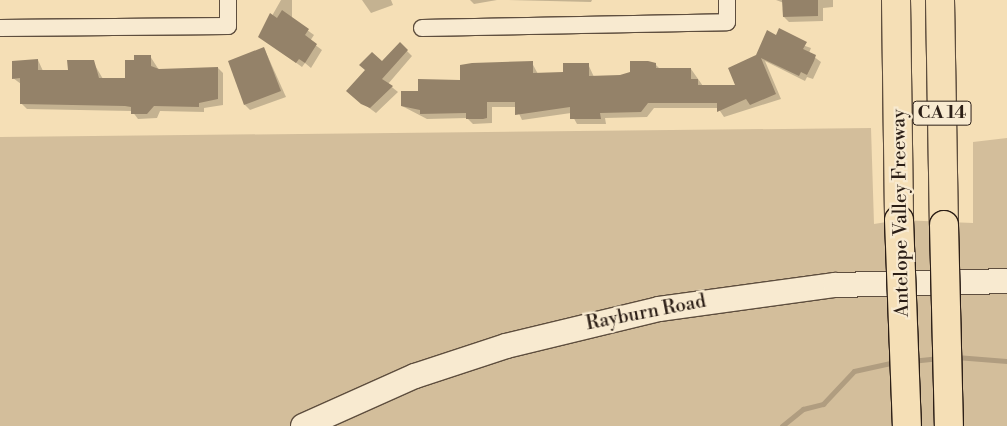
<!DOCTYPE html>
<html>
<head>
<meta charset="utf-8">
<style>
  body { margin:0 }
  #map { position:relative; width:1007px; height:426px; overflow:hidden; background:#f5dfb6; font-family:"Libre Bodoni",serif }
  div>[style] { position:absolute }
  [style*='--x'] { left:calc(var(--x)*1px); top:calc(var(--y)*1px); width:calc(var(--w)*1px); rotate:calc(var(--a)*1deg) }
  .green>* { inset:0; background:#d3be9b }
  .shadow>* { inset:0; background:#0003 }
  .stream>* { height:5px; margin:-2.5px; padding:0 2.5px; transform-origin:2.5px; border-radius:2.5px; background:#b09d80 }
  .building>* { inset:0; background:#948269 }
  .roads { filter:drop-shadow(1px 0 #5e4e3e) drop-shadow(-1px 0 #5e4e3e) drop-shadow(0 1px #5e4e3e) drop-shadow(0 -1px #5e4e3e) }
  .street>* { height:16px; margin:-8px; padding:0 8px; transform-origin:8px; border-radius:8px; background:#f8ead0 }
  .secondary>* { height:24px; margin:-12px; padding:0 12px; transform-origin:12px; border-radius:12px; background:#f8ead0 }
  .highway>* { height:28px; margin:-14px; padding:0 14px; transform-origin:14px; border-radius:14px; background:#f5dfb6 }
  .bridges { filter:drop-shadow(1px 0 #2b1e16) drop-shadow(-1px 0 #2b1e16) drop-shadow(0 1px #2b1e16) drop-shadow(0 -1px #2b1e16) }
  .highway-bridge>* { height:28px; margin:-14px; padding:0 14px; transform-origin:14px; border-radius:14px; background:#f5dfb6 }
  span { translate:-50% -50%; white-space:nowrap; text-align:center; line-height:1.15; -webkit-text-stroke:4.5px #f8ead0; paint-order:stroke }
  .shield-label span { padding:1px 4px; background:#f8ead0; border:1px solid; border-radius:4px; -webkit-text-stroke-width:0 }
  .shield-label { font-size:18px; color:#2b1e16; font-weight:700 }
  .street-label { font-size:19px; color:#2b1e16 }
</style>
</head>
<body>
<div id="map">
  <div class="green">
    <div style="clip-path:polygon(871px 128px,874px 224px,899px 220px,973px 223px,973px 142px,1007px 138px,1007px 426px,0 426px,0 137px)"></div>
  </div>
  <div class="shadow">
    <div style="clip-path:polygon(274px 0,292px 0,292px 19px,314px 35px,310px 41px,322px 50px,311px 68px,305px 63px,302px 67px,260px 37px,281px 0)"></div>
    <div style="clip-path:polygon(362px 0,391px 0,393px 5px,371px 13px)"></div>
    <div style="clip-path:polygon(470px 0,497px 0,474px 4px)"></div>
    <div style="clip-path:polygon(506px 0,592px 0,591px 2px)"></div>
    <div style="clip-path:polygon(776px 0,833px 0,833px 7px,823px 8px,823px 21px,789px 22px,784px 17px,784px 3px)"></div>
    <div style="clip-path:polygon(776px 36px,811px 48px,809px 53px,821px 62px,813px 79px,807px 77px,805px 81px,765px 61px,781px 99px,724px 117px,718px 108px,654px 108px,647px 117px,605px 118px,606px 124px,577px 124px,571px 113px,522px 120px,516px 107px,492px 107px,492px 123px,473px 124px,467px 118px,427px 119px,402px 106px,419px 93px,532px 63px,538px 74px,565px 73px,588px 64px,594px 77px,620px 76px,655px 64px,660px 69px,691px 69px,703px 86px,737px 86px)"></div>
    <div style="clip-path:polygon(400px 44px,412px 56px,388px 84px,398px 92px,376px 113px,353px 96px)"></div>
    <div style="clip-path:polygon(264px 48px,286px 97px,250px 110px,245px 105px)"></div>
    <div style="clip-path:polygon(150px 56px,159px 70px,218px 68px,223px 73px,223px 105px,204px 108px,204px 112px,160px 111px,157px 118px,138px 119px,132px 111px,27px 109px,21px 103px,21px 84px,13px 78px,13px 62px,38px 60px,43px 71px,69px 71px,93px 62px,103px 79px,126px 79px,135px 61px)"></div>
  </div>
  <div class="stream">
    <div style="--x:956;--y:357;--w:51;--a:4.5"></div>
    <div style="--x:911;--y:361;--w:29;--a:-6"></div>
    <div style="--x:782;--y:426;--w:27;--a:-39"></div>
    <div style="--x:803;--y:409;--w:21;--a:-14"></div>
    <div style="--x:823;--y:404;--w:45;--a:-46.8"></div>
    <div style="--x:854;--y:371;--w:42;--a:-12.4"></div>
  </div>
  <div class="building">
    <div style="clip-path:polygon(782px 0,818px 0,818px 16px,783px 17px)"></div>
    <div style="clip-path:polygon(282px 10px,309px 29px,305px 35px,317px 44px,305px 63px,299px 59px,296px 63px,258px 37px,270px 13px,277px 18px)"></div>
    <div style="clip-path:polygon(779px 28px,807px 42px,803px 49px,816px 55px,814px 61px,807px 75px,801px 72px,799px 76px,761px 58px,776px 94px,750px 105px,746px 99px,717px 112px,717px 103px,648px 103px,641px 112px,600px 113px,601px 119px,570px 119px,570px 107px,515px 115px,515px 102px,487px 102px,487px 118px,483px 119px,466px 119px,466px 113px,420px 114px,420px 110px,401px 106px,401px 91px,418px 91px,418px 79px,460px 80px,460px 65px,472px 63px,533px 61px,533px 73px,563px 72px,563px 63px,589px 63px,589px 76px,620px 75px,630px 72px,630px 61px,648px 61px,656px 63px,656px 68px,691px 68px,691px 79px,698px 79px,698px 85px,735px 85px,728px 68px,756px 55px,767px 30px,776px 35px)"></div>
    <div style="clip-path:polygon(400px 42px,408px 50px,382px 79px,393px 86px,370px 108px,361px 104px,346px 91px,365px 70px,359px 65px,372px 52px,382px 61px)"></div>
    <div style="clip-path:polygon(264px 47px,281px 91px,244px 105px,228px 61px)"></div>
    <div style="clip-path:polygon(134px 55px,151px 55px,151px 66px,159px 69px,218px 67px,218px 99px,199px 103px,199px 107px,154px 106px,147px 114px,131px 114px,131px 107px,125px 106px,20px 104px,20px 78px,12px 79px,12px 61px,38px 59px,38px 70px,68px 70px,67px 60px,94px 60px,99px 78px,125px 78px,125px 60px,134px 60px)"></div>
  </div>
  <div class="roads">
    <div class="street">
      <div style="--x:0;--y:28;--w:228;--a:-0.5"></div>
      <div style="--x:228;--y:26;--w:26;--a:-90"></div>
      <div style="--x:422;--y:28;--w:305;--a:-1.1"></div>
      <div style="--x:727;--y:22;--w:22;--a:-90"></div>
    </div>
    <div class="secondary">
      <div style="--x:303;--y:426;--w:123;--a:-24.1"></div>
      <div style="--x:415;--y:376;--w:96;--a:-18.2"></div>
      <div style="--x:506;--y:346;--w:157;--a:-13.6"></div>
      <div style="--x:659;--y:309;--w:178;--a:-7.8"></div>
      <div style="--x:835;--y:285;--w:172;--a:-1.3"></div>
    </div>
    <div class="highway">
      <div style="--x:896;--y:0;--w:220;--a:89.2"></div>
      <div style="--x:940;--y:0;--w:225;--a:89"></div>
    </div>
  </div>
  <div class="bridges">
    <div class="highway-bridge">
      <div style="--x:899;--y:220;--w:206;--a:87.8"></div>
      <div style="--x:944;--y:225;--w:201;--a:88.6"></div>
    </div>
  </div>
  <div class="shield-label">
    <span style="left:942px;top:113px">CA 14</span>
  </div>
  <div class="street-label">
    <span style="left:901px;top:213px;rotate:-91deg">Antelope Valley Freeway</span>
    <span style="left:646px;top:313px;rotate:-11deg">Rayburn Road</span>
  </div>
</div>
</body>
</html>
